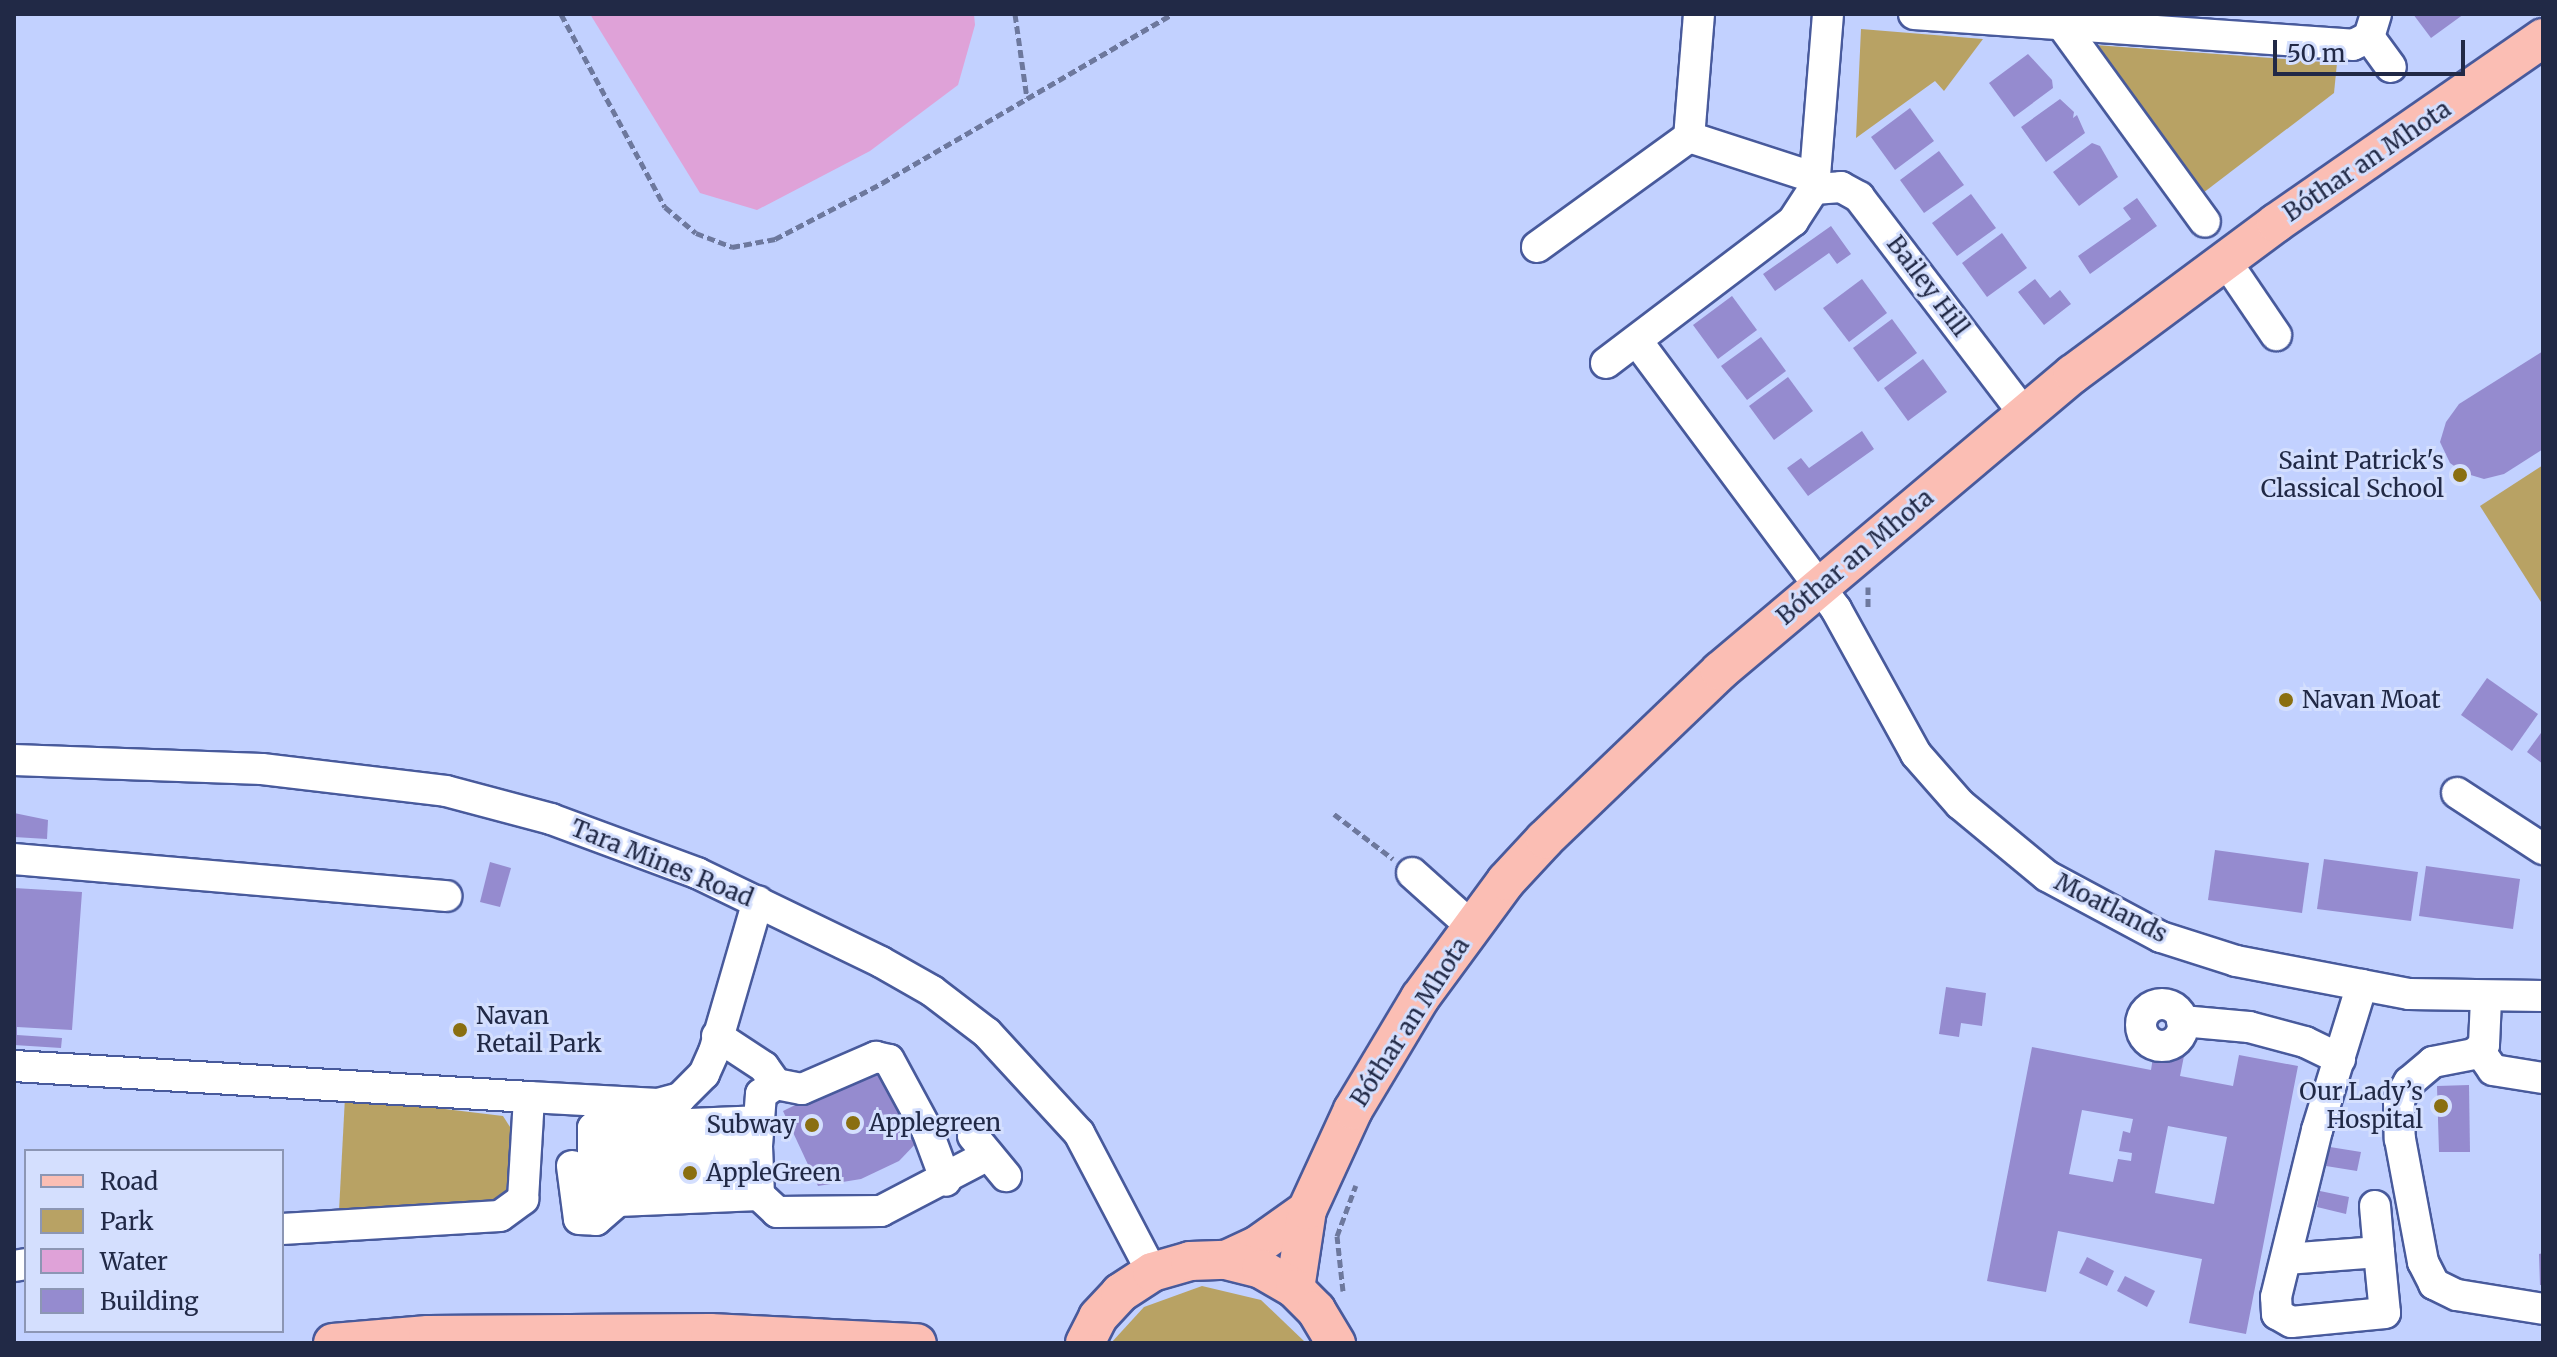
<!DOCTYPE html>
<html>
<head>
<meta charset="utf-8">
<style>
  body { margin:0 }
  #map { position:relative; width:2557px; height:1357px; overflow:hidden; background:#c2d1ff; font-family:Merriweather,serif }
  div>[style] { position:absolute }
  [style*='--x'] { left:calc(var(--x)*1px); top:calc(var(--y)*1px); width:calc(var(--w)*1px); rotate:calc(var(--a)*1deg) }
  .green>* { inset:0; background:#b8a264 }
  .water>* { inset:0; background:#dfa2d8 }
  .building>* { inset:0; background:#958bcf }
  .path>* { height:5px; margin-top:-2.5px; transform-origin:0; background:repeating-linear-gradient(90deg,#6d789d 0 8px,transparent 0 12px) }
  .roads { filter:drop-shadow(2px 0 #485a9c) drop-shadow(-2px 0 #485a9c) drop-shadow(0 2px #485a9c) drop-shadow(0 -2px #485a9c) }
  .minor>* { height:30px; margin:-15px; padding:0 15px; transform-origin:15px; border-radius:15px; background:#fff }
  .minor>.ring { margin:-15px; padding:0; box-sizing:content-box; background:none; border:30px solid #fff; border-radius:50% }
  .major>* { height:38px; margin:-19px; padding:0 19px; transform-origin:19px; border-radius:19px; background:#fbbeb4 }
  .dots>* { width:22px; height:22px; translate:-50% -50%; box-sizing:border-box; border:4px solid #d4dffe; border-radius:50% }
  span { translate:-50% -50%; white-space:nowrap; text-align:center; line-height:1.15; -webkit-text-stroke:6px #d4dffe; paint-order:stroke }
  .street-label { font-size:24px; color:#212946 }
  .poi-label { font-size:24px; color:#212946 }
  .right { translate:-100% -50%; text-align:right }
  .left { translate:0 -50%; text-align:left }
  .frame { position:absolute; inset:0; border:16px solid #212946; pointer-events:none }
  .legend { position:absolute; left:24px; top:1149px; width:260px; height:184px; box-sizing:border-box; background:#d4dffe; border:2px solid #8c96b4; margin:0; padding:10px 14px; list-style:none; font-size:24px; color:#212946 }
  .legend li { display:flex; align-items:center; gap:16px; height:40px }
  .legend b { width:40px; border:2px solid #8c96b4 }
  .scale { position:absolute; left:2273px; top:40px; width:192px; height:36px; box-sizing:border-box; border:4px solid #212946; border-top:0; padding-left:10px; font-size:24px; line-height:28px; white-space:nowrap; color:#212946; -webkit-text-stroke:6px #d4dffe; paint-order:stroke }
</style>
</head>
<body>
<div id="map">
  <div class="green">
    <div style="clip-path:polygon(1861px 29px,1983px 39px,1944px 91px,1935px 81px,1856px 138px)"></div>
    <div style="clip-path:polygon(2095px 45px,2337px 63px,2334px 93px,2203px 193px)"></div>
    <div style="clip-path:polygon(2543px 465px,2543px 605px,2480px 506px)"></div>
    <div style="clip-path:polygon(345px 1097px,503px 1116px,512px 1130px,506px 1194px,496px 1202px,339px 1211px)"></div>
    <div style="clip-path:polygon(1202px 1286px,1261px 1300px,1306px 1343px,1111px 1343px,1144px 1307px)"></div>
  </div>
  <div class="water">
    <div style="clip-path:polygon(590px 14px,974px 14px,975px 25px,958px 85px,870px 151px,757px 210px,700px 193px)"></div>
  </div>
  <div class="building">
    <div style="clip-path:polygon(2413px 14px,2464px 14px,2431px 38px)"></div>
    <div style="clip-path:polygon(2028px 54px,2052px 80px,2053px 88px,2014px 117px,1989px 83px)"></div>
    <div style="clip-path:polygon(2060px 99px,2074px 112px,2073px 118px,2077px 115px,2085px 133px,2046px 162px,2021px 127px)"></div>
    <div style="clip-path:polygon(1910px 108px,1934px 141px,1895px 170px,1871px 137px)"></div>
    <div style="clip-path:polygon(2092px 143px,2100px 146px,2118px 177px,2079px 206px,2053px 172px)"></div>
    <div style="clip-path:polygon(1939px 151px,1964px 185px,1924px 213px,1900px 180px)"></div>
    <div style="clip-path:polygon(1971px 194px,1996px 228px,1957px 256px,1932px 223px)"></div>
    <div style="clip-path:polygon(2137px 198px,2157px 226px,2090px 274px,2078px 256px,2131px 219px,2123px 208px)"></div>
    <div style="clip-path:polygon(1831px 226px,1851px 254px,1837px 264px,1829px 253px,1775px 291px,1763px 274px)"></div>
    <div style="clip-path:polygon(2002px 233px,2027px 268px,1987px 297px,1962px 263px)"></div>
    <div style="clip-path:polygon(1862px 279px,1887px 313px,1849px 342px,1823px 308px)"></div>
    <div style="clip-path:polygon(2035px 279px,2050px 298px,2060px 290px,2071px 304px,2044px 325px,2018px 292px)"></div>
    <div style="clip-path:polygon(1732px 296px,1757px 330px,1718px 359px,1693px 325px)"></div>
    <div style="clip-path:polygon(1892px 319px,1917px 353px,1878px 382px,1853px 348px)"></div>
    <div style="clip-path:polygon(1761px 337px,1786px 371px,1747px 400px,1721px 366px)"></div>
    <div style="clip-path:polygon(2543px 351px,2543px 449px,2504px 474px,2484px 479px,2464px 473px,2450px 463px,2440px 442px,2446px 422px,2459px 404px)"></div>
    <div style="clip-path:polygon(1923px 359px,1947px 392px,1908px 421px,1884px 388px)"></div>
    <div style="clip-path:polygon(1788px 377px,1813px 411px,1774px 440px,1749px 406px)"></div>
    <div style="clip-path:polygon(1862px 431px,1874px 449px,1808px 496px,1787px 468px,1801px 458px,1809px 468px)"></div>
    <div style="clip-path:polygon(2487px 678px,2538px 714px,2512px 751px,2461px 715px)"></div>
    <div style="clip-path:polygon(2543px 730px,2543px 764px,2527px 752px)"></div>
    <div style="clip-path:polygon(14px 813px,48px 820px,47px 839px,14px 837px)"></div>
    <div style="clip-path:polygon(2215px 850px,2309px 863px,2302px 913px,2208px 900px)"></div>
    <div style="clip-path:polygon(2324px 859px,2418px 872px,2411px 921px,2317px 909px)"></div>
    <div style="clip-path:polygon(490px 862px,511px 868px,500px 907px,480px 902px)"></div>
    <div style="clip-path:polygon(2426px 866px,2520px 879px,2513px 929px,2419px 916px)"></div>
    <div style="clip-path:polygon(14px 888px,82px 892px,72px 1030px,17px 1027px,17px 1035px,62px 1038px,61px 1048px,14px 1045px)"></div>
    <div style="clip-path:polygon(1946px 987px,1986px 993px,1982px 1026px,1961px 1023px,1959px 1037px,1939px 1034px)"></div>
    <div style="clip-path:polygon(evenodd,2032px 1047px,2151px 1070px,2154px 1051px,2184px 1056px,2180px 1076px,2233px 1086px,2239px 1055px,2298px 1066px,2246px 1334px,2189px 1323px,2202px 1259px,2058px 1231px,2046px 1292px,1987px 1281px,2032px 1047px,2082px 1110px,2133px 1119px,2130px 1133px,2123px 1131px,2119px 1151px,2132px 1153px,2131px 1161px,2118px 1159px,2113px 1182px,2069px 1174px,2082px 1110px,2032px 1047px,2168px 1126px,2227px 1137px,2214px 1204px,2155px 1193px,2168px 1126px)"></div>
    <div style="clip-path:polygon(887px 1060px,924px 1135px,899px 1161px,861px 1179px,818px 1186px,783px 1111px)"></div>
    <div style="clip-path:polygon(2469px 1085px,2470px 1152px,2439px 1152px,2437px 1086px)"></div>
    <div style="clip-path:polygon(2330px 1147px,2361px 1152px,2357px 1171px,2326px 1166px)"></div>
    <div style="clip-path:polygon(2320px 1191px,2349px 1197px,2346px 1214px,2317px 1207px)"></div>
    <div style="clip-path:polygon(2543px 1253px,2543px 1285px,2540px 1285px,2539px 1254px)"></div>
    <div style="clip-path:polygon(2087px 1257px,2114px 1271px,2107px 1286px,2079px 1273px)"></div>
    <div style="clip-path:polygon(2125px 1276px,2155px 1291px,2147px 1307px,2117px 1291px)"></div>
  </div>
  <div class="path">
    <div style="--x:561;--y:14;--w:219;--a:61.7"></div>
    <div style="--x:665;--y:207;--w:40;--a:40"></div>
    <div style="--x:696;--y:233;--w:39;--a:21"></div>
    <div style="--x:732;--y:247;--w:44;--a:-10.5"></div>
    <div style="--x:775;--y:239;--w:121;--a:-27.6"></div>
    <div style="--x:882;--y:183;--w:336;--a:-30.2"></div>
    <div style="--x:1015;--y:14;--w:85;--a:81.9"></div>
    <div style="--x:1868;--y:587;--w:22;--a:90"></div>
    <div style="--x:1334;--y:814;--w:74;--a:37.3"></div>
    <div style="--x:1343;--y:1291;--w:55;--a:-96.2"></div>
    <div style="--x:1337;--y:1236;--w:54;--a:-69.6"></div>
  </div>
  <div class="roads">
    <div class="minor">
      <div style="--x:1699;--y:14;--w:123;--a:94.6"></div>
      <div style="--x:1689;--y:137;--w:133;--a:18"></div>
      <div style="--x:1828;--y:14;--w:176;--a:94.6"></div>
      <div style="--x:1814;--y:189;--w:27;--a:-4"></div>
      <div style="--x:1841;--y:187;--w:21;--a:29"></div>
      <div style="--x:1859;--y:197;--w:274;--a:52.7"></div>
      <div style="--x:1914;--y:14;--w:440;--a:4"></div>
      <div style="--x:2353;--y:45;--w:18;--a:-27"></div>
      <div style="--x:2369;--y:37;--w:24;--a:-73"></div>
      <div style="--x:2062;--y:25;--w:243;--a:54"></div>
      <div style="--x:2369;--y:37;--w:37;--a:54"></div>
      <div style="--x:1537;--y:247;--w:188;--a:-35.9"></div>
      <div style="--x:2225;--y:260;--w:91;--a:55.8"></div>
      <div style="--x:1637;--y:341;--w:334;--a:53.4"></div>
      <div style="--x:1836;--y:609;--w:166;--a:61.1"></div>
      <div style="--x:1916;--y:754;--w:67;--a:48.7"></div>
      <div style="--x:1960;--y:804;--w:113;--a:39.6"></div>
      <div style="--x:2047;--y:876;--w:129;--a:28.2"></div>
      <div style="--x:2161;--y:937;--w:79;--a:17.7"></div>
      <div style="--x:2236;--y:961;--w:176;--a:10.8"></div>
      <div style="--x:2409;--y:994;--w:134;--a:0.9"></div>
      <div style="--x:1606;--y:363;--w:235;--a:-37.2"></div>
      <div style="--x:1793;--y:221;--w:38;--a:-57"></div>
      <div style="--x:14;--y:760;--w:248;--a:2.1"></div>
      <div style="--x:262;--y:769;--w:185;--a:6.8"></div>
      <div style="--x:446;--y:791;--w:109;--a:14.9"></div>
      <div style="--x:551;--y:819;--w:156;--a:20.3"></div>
      <div style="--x:697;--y:873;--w:204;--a:25.8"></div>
      <div style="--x:881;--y:962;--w:59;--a:29.6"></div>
      <div style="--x:932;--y:991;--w:69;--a:37.4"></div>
      <div style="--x:987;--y:1033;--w:136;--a:47.4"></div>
      <div style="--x:1079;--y:1133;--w:157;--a:62.3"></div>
      <div style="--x:2457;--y:793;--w:103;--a:33.1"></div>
      <div style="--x:14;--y:859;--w:434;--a:4.9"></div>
      <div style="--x:1412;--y:873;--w:79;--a:41.9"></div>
      <div style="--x:2486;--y:999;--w:46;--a:92.5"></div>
      <div style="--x:2484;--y:1045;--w:13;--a:138"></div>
      <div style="--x:2474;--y:1054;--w:42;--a:169"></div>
      <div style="--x:2433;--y:1062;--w:31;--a:140"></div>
      <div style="--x:2409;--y:1082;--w:21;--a:119"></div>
      <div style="--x:2399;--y:1100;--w:39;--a:89"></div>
      <div style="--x:2400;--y:1139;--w:125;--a:79.4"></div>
      <div style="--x:2423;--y:1262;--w:25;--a:63"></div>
      <div style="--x:2434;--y:1284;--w:25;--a:26"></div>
      <div style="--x:2457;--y:1295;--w:87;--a:9.2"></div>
      <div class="ring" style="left:2141px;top:1004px;width:12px;height:12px"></div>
      <div style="--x:2182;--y:1021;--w:67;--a:5.1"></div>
      <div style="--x:2249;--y:1027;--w:58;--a:15"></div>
      <div style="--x:2305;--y:1042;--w:39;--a:26"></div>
      <div style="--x:717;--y:1036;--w:56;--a:33.4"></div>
      <div style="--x:764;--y:1067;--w:21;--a:55"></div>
      <div style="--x:776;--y:1084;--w:18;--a:146"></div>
      <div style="--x:761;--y:1094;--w:52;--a:94.4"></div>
      <div style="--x:757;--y:1146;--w:49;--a:87.7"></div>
      <div style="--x:759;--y:1195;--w:25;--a:43"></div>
      <div style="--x:777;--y:1212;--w:104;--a:-0.6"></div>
      <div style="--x:881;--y:1211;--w:121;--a:-27.6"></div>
      <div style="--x:2479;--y:1050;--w:24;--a:55"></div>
      <div style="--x:2493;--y:1070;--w:51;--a:9.1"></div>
      <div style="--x:14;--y:1066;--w:516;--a:3.44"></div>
      <div style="--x:776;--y:1084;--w:26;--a:11"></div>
      <div style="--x:802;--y:1089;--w:81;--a:-23.4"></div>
      <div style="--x:876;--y:1057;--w:13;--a:13"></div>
      <div style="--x:889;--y:1060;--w:80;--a:61.5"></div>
      <div style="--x:927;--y:1130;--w:54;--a:69.6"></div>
      <div style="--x:619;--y:1108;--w:93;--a:90.6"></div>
      <div style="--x:618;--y:1201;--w:141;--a:-2.4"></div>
      <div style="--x:973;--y:1136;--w:52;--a:50.5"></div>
      <div style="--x:620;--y:1149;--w:137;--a:-1.3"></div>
      <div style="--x:572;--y:1166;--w:53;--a:82.5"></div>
      <div style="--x:579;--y:1219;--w:17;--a:3"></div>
      <div style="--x:596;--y:1220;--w:29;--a:-41"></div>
      <div style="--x:619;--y:1175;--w:139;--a:-1.2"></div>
      <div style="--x:618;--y:1201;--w:25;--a:-175"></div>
      <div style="--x:593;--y:1199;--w:71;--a:-90"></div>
      <div style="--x:593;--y:1128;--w:164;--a:-2.4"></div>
      <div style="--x:2375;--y:1206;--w:46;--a:85"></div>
      <div style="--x:282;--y:1229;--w:218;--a:-3.4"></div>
      <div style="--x:500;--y:1216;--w:29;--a:-36"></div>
      <div style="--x:523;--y:1199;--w:102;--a:-86.6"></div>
      <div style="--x:529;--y:1097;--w:129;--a:3.1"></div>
      <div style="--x:658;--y:1104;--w:23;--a:-15"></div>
      <div style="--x:680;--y:1098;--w:34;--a:-45"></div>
      <div style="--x:704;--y:1074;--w:24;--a:-66"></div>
      <div style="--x:714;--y:1052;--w:157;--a:-73.8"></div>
      <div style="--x:2286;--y:1259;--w:93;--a:-4.3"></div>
      <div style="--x:2379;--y:1252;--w:61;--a:84.4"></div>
      <div style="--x:2385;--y:1313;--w:94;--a:174.5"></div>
      <div style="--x:2291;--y:1322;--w:16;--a:-150"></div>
      <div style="--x:2277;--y:1314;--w:17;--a:-93"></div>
      <div style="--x:2276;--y:1297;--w:172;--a:-76.2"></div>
      <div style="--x:2317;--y:1130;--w:152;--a:-72.8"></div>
      <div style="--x:14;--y:1266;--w:12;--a:-9"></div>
    </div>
    <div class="major">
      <div style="--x:1226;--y:1260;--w:35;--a:-25"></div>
      <div style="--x:1258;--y:1245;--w:60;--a:-35.5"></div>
      <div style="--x:1295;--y:1289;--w:80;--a:-81.4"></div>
      <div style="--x:1307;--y:1210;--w:110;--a:-65.3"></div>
      <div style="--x:1353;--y:1110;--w:131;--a:-59.1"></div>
      <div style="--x:1420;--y:998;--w:145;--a:-53.7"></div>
      <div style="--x:1506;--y:881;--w:57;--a:-47.1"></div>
      <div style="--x:1545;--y:839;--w:243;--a:-43.8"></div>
      <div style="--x:1720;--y:671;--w:461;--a:-40.1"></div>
      <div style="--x:2073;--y:374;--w:253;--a:-36.6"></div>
      <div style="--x:2276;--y:223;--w:325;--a:-34.7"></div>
      <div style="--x:333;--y:1343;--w:95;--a:-4.8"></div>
      <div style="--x:428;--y:1335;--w:282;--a:-0.4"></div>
      <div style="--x:710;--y:1333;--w:207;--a:2.8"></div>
      <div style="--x:1085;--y:1343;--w:29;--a:-63"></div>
      <div style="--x:1098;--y:1317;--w:33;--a:-47"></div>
      <div style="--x:1120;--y:1293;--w:38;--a:-33"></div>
      <div style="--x:1152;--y:1272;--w:40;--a:-16"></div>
      <div style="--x:1190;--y:1261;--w:36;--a:-2"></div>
      <div style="--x:1226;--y:1260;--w:36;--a:14"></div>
      <div style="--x:1261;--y:1269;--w:39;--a:30"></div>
      <div style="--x:1295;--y:1289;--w:30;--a:45"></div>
      <div style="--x:1316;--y:1310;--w:39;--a:59"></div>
    </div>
  </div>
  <div class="dots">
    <div style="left:2460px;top:475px;background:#8a6f10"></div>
    <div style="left:2286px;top:700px;background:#8a6f10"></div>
    <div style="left:460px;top:1030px;background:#8a6f10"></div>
    <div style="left:2441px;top:1106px;background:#8a6f10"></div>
    <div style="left:853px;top:1123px;background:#8a6f10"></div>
    <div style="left:812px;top:1125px;background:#8a6f10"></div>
    <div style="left:690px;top:1173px;background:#8a6f10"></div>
  </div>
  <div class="street-label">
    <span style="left:2367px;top:161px;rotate:-34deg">Bóthar an Mhota</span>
    <span style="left:1928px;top:286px;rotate:53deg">Bailey Hill</span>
    <span style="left:1855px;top:557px;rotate:-40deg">Bóthar an Mhota</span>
    <span style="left:662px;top:863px;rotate:22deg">Tara Mines Road</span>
    <span style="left:2111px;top:908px;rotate:27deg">Moatlands</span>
    <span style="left:1410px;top:1022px;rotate:-57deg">Bóthar an Mhota</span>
  </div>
  <div class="poi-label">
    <span class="right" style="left:2444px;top:475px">Saint Patrick's<br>Classical School</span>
    <span class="left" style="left:2302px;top:700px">Navan Moat</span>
    <span class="left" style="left:476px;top:1030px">Navan<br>Retail Park</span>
    <span class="right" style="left:2423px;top:1106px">Our Lady’s<br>Hospital</span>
    <span class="left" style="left:869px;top:1123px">Applegreen</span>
    <span class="right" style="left:796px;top:1125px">Subway</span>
    <span class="left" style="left:706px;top:1173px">AppleGreen</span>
  </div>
  <div class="frame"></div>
  <ul class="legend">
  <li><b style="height:10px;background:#fbbeb4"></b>Road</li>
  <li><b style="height:22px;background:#b8a264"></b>Park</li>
  <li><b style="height:22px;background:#dfa2d8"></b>Water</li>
  <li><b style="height:22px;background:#958bcf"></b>Building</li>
  </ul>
  <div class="scale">50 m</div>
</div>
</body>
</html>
